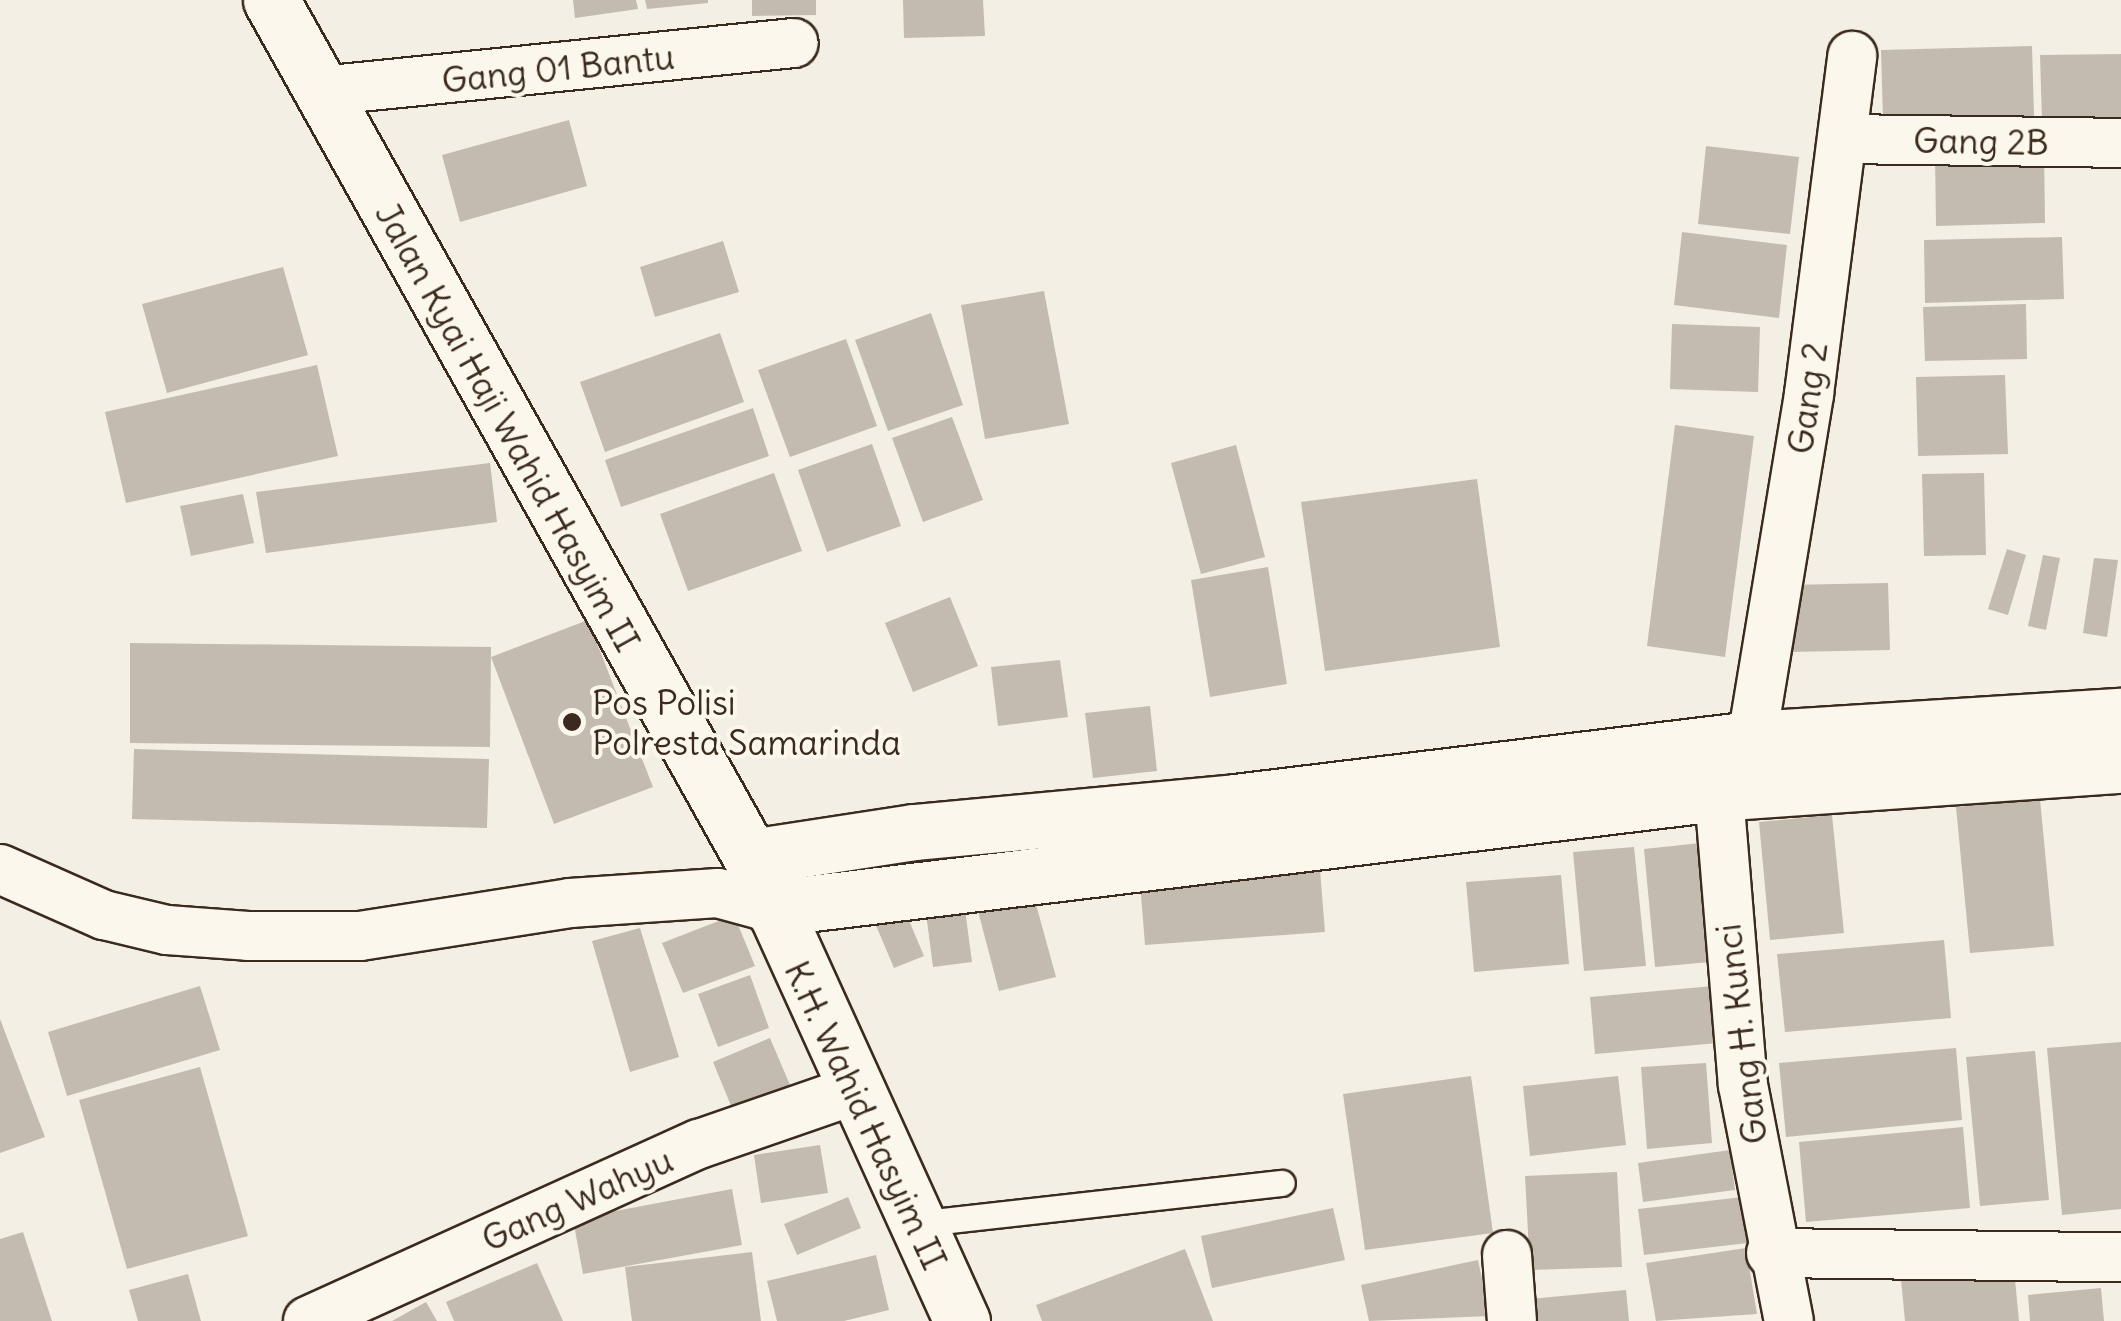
<!DOCTYPE html>
<html>
<head>
<meta charset="utf-8">
<style>
  body { margin:0 }
  #map { position:relative; width:2121px; height:1321px; overflow:hidden; background:#f3efe4; font-family:Delius,sans-serif }
  div>[style] { position:absolute }
  [style*='--x'] { left:calc(var(--x)*1px); top:calc(var(--y)*1px); width:calc(var(--w)*1px); rotate:calc(var(--a)*1deg) }
  .building>* { inset:0; background:#c3bbb0 }
  .roads { filter:drop-shadow(2px 0 #3b2a1e) drop-shadow(-2px 0 #3b2a1e) drop-shadow(0 2px #3b2a1e) drop-shadow(0 -2px #3b2a1e) }
  .lane>* { height:25px; margin:-12.5px; padding:0 12.5px; transform-origin:12.5px; border-radius:12.5px; background:#fbf7ec }
  .street>* { height:48px; margin:-24px; padding:0 24px; transform-origin:24px; border-radius:24px; background:#fbf7ec }
  .secondary>* { height:55px; margin:-27.5px; padding:0 27.5px; transform-origin:27.5px; border-radius:27.5px; background:#fbf7ec }
  .primary>* { height:55px; margin:-27.5px; padding:0 27.5px; transform-origin:27.5px; border-radius:27.5px; background:#fbf7ec }
  .dots>* { width:28px; height:28px; translate:-50% -50%; box-sizing:border-box; border:5px solid #fbf7ec; border-radius:50% }
  span { translate:-50% -50%; white-space:nowrap; text-align:center; line-height:1.15; -webkit-text-stroke:8px #fbf7ec; paint-order:stroke }
  .street-label { font-size:35px; color:#3b2a1e }
  .poi-label { font-size:35px; color:#3b2a1e }
  .left { translate:0 -50%; text-align:left }
</style>
</head>
<body>
<div id="map">
  <div class="building">
    <div style="clip-path:polygon(573px 0,636px 0,638px 9px,575px 18px)"></div>
    <div style="clip-path:polygon(645px 0,708px 0,708px 3px,647px 9px)"></div>
    <div style="clip-path:polygon(752px 0,816px 0,816px 15px,752px 16px)"></div>
    <div style="clip-path:polygon(903px 0,983px 0,985px 36px,904px 38px)"></div>
    <div style="clip-path:polygon(2032px 46px,2034px 116px,1883px 121px,1881px 50px)"></div>
    <div style="clip-path:polygon(2121px 54px,2121px 118px,2042px 120px,2040px 55px)"></div>
    <div style="clip-path:polygon(569px 120px,587px 186px,460px 222px,442px 155px)"></div>
    <div style="clip-path:polygon(1706px 146px,1799px 157px,1790px 234px,1698px 224px)"></div>
    <div style="clip-path:polygon(2044px 150px,2045px 223px,1936px 226px,1935px 152px)"></div>
    <div style="clip-path:polygon(1682px 232px,1787px 245px,1779px 318px,1674px 305px)"></div>
    <div style="clip-path:polygon(2062px 237px,2064px 299px,1925px 303px,1924px 240px)"></div>
    <div style="clip-path:polygon(723px 241px,739px 292px,655px 317px,640px 267px)"></div>
    <div style="clip-path:polygon(283px 267px,308px 355px,167px 393px,142px 304px)"></div>
    <div style="clip-path:polygon(1044px 291px,1069px 424px,985px 439px,961px 305px)"></div>
    <div style="clip-path:polygon(2026px 304px,2027px 359px,1925px 361px,1923px 307px)"></div>
    <div style="clip-path:polygon(931px 313px,963px 405px,888px 431px,855px 340px)"></div>
    <div style="clip-path:polygon(1672px 324px,1760px 327px,1758px 392px,1670px 389px)"></div>
    <div style="clip-path:polygon(720px 333px,744px 402px,605px 452px,580px 382px)"></div>
    <div style="clip-path:polygon(846px 339px,877px 426px,790px 457px,758px 370px)"></div>
    <div style="clip-path:polygon(317px 365px,338px 456px,126px 503px,105px 412px)"></div>
    <div style="clip-path:polygon(2005px 375px,2008px 454px,1918px 456px,1916px 377px)"></div>
    <div style="clip-path:polygon(753px 408px,769px 456px,621px 507px,605px 460px)"></div>
    <div style="clip-path:polygon(952px 417px,983px 500px,923px 522px,892px 438px)"></div>
    <div style="clip-path:polygon(1675px 425px,1754px 436px,1725px 657px,1647px 646px)"></div>
    <div style="clip-path:polygon(872px 444px,901px 526px,827px 552px,798px 470px)"></div>
    <div style="clip-path:polygon(1236px 445px,1265px 557px,1201px 574px,1171px 463px)"></div>
    <div style="clip-path:polygon(490px 463px,497px 522px,266px 553px,256px 492px)"></div>
    <div style="clip-path:polygon(774px 473px,802px 551px,688px 591px,660px 514px)"></div>
    <div style="clip-path:polygon(1984px 473px,1986px 555px,1924px 556px,1922px 474px)"></div>
    <div style="clip-path:polygon(1477px 479px,1500px 647px,1325px 671px,1301px 502px)"></div>
    <div style="clip-path:polygon(243px 494px,254px 543px,191px 556px,180px 506px)"></div>
    <div style="clip-path:polygon(2007px 549px,2026px 555px,2008px 615px,1988px 609px)"></div>
    <div style="clip-path:polygon(2043px 555px,2060px 558px,2046px 630px,2028px 626px)"></div>
    <div style="clip-path:polygon(2094px 558px,2118px 560px,2107px 637px,2083px 633px)"></div>
    <div style="clip-path:polygon(1268px 567px,1287px 684px,1210px 697px,1191px 580px)"></div>
    <div style="clip-path:polygon(1888px 583px,1890px 650px,1789px 652px,1786px 585px)"></div>
    <div style="clip-path:polygon(950px 597px,978px 666px,913px 692px,885px 623px)"></div>
    <div style="clip-path:polygon(588px 620px,653px 787px,554px 824px,491px 657px)"></div>
    <div style="clip-path:polygon(130px 643px,491px 647px,490px 747px,130px 743px)"></div>
    <div style="clip-path:polygon(1060px 660px,1068px 717px,998px 726px,991px 667px)"></div>
    <div style="clip-path:polygon(1150px 706px,1157px 771px,1093px 778px,1085px 713px)"></div>
    <div style="clip-path:polygon(134px 749px,489px 759px,487px 828px,132px 819px)"></div>
    <div style="clip-path:polygon(2040px 799px,2054px 946px,1970px 953px,1956px 807px)"></div>
    <div style="clip-path:polygon(1832px 815px,1844px 933px,1770px 940px,1759px 822px)"></div>
    <div style="clip-path:polygon(1710px 842px,1721px 961px,1655px 967px,1644px 849px)"></div>
    <div style="clip-path:polygon(1634px 847px,1646px 966px,1584px 971px,1573px 852px)"></div>
    <div style="clip-path:polygon(1319px 857px,1325px 932px,1145px 945px,1139px 870px)"></div>
    <div style="clip-path:polygon(1561px 875px,1569px 964px,1474px 972px,1466px 882px)"></div>
    <div style="clip-path:polygon(899px 897px,924px 956px,894px 968px,869px 909px)"></div>
    <div style="clip-path:polygon(1034px 897px,1056px 977px,999px 991px,978px 911px)"></div>
    <div style="clip-path:polygon(964px 902px,972px 962px,933px 967px,925px 906px)"></div>
    <div style="clip-path:polygon(734px 915px,755px 966px,683px 993px,662px 943px)"></div>
    <div style="clip-path:polygon(640px 928px,679px 1057px,630px 1072px,592px 941px)"></div>
    <div style="clip-path:polygon(1944px 940px,1951px 1018px,1785px 1032px,1777px 954px)"></div>
    <div style="clip-path:polygon(750px 975px,769px 1028px,718px 1047px,698px 994px)"></div>
    <div style="clip-path:polygon(200px 986px,220px 1050px,67px 1096px,48px 1032px)"></div>
    <div style="clip-path:polygon(1713px 986px,1718px 1043px,1595px 1054px,1590px 997px)"></div>
    <div style="clip-path:polygon(0 1019px,45px 1137px,0 1153px)"></div>
    <div style="clip-path:polygon(770px 1038px,790px 1085px,732px 1108px,713px 1062px)"></div>
    <div style="clip-path:polygon(2121px 1042px,2121px 1209px,2062px 1215px,2047px 1048px)"></div>
    <div style="clip-path:polygon(1956px 1048px,1962px 1120px,1786px 1137px,1779px 1063px)"></div>
    <div style="clip-path:polygon(2035px 1051px,2049px 1200px,1980px 1206px,1966px 1057px)"></div>
    <div style="clip-path:polygon(1706px 1063px,1712px 1143px,1647px 1149px,1641px 1067px)"></div>
    <div style="clip-path:polygon(200px 1067px,248px 1236px,127px 1269px,79px 1100px)"></div>
    <div style="clip-path:polygon(1471px 1076px,1493px 1233px,1365px 1250px,1343px 1094px)"></div>
    <div style="clip-path:polygon(1618px 1076px,1626px 1145px,1530px 1156px,1523px 1086px)"></div>
    <div style="clip-path:polygon(1963px 1127px,1970px 1208px,1806px 1222px,1799px 1142px)"></div>
    <div style="clip-path:polygon(820px 1145px,828px 1193px,761px 1203px,754px 1155px)"></div>
    <div style="clip-path:polygon(1730px 1150px,1735px 1190px,1643px 1202px,1638px 1163px)"></div>
    <div style="clip-path:polygon(1617px 1172px,1622px 1267px,1530px 1270px,1525px 1176px)"></div>
    <div style="clip-path:polygon(732px 1189px,742px 1245px,583px 1274px,573px 1219px)"></div>
    <div style="clip-path:polygon(848px 1197px,861px 1228px,797px 1255px,784px 1224px)"></div>
    <div style="clip-path:polygon(1743px 1197px,1748px 1243px,1644px 1255px,1638px 1209px)"></div>
    <div style="clip-path:polygon(1333px 1208px,1345px 1260px,1212px 1288px,1201px 1236px)"></div>
    <div style="clip-path:polygon(23px 1232px,52px 1321px,0 1321px,0 1239px)"></div>
    <div style="clip-path:polygon(1746px 1248px,1757px 1314px,1656px 1321px,1646px 1263px)"></div>
    <div style="clip-path:polygon(1185px 1249px,1213px 1321px,1042px 1321px,1036px 1305px)"></div>
    <div style="clip-path:polygon(752px 1252px,761px 1321px,632px 1321px,625px 1267px)"></div>
    <div style="clip-path:polygon(876px 1255px,889px 1310px,844px 1321px,777px 1321px,767px 1281px)"></div>
    <div style="clip-path:polygon(1478px 1260px,1490px 1316px,1369px 1321px,1361px 1285px)"></div>
    <div style="clip-path:polygon(537px 1263px,563px 1321px,454px 1321px,446px 1302px)"></div>
    <div style="clip-path:polygon(2014px 1269px,2019px 1321px,1905px 1321px,1901px 1279px)"></div>
    <div style="clip-path:polygon(188px 1274px,201px 1321px,138px 1321px,129px 1290px)"></div>
    <div style="clip-path:polygon(2101px 1288px,2104px 1321px,2030px 1321px,2028px 1295px)"></div>
    <div style="clip-path:polygon(1626px 1290px,1629px 1321px,1521px 1321px,1519px 1300px)"></div>
    <div style="clip-path:polygon(426px 1302px,437px 1321px,392px 1321px)"></div>
  </div>
  <div class="roads">
    <div class="lane">
      <div style="--x:915;--y:1224;--w:369;--a:-6.4"></div>
    </div>
    <div class="street">
      <div style="--x:321;--y:91;--w:475;--a:-5.8"></div>
      <div style="--x:1842;--y:139;--w:279;--a:0.8"></div>
      <div style="--x:1752;--y:739;--w:350;--a:-80.6"></div>
      <div style="--x:1809;--y:394;--w:341;--a:-82.7"></div>
      <div style="--x:1716;--y:758;--w:328;--a:85.3"></div>
      <div style="--x:1743;--y:1085;--w:240;--a:79"></div>
      <div style="--x:0;--y:869;--w:114;--a:23.9"></div>
      <div style="--x:104;--y:915;--w:65;--a:13.4"></div>
      <div style="--x:167;--y:930;--w:81;--a:4.2"></div>
      <div style="--x:248;--y:936;--w:112;--a:0"></div>
      <div style="--x:360;--y:936;--w:213;--a:-8.9"></div>
      <div style="--x:570;--y:903;--w:148;--a:-3.9"></div>
      <div style="--x:718;--y:893;--w:56;--a:15.5"></div>
      <div style="--x:1771;--y:1253;--w:350;--a:0.7"></div>
      <div style="--x:1507;--y:1255;--w:66;--a:85.7"></div>
      <div style="--x:308;--y:1321;--w:429;--a:-24.4"></div>
      <div style="--x:699;--y:1144;--w:162;--a:-19.1"></div>
    </div>
    <div class="secondary">
      <div style="--x:271;--y:0;--w:982;--a:60.75"></div>
      <div style="--x:751;--y:857;--w:510;--a:65.55"></div>
    </div>
    <div class="primary">
      <div style="--x:751;--y:857;--w:165;--a:-8.7"></div>
      <div style="--x:914;--y:832;--w:322;--a:-5.3"></div>
      <div style="--x:1235;--y:802;--w:521;--a:-6.95"></div>
      <div style="--x:1752;--y:739;--w:370;--a:-3.6"></div>
      <div style="--x:772;--y:908;--w:952;--a:-6.94"></div>
      <div style="--x:1717;--y:793;--w:405;--a:-4"></div>
    </div>
  </div>
  <div class="dots">
    <div style="left:572px;top:722px;background:#3b2a1e"></div>
  </div>
  <div class="street-label">
    <span style="left:558px;top:68px;rotate:-6deg">Gang 01 Bantu</span>
    <span style="left:1981px;top:141px;rotate:1deg">Gang 2B</span>
    <span style="left:1807px;top:398px;rotate:-82deg">Gang 2</span>
    <span style="left:508px;top:427px;rotate:61deg">Jalan Kyai Haji Wahid Hasyim II</span>
    <span style="left:1741px;top:1034px;rotate:-97deg">Gang H. Kunci</span>
    <span style="left:866px;top:1115px;rotate:65deg">K.H. Wahid Hasyim II</span>
    <span style="left:577px;top:1199px;rotate:-24deg">Gang Wahyu</span>
  </div>
  <div class="poi-label">
    <span class="left" style="left:592px;top:722px">Pos Polisi<br>Polresta Samarinda</span>
  </div>
</div>
</body>
</html>
